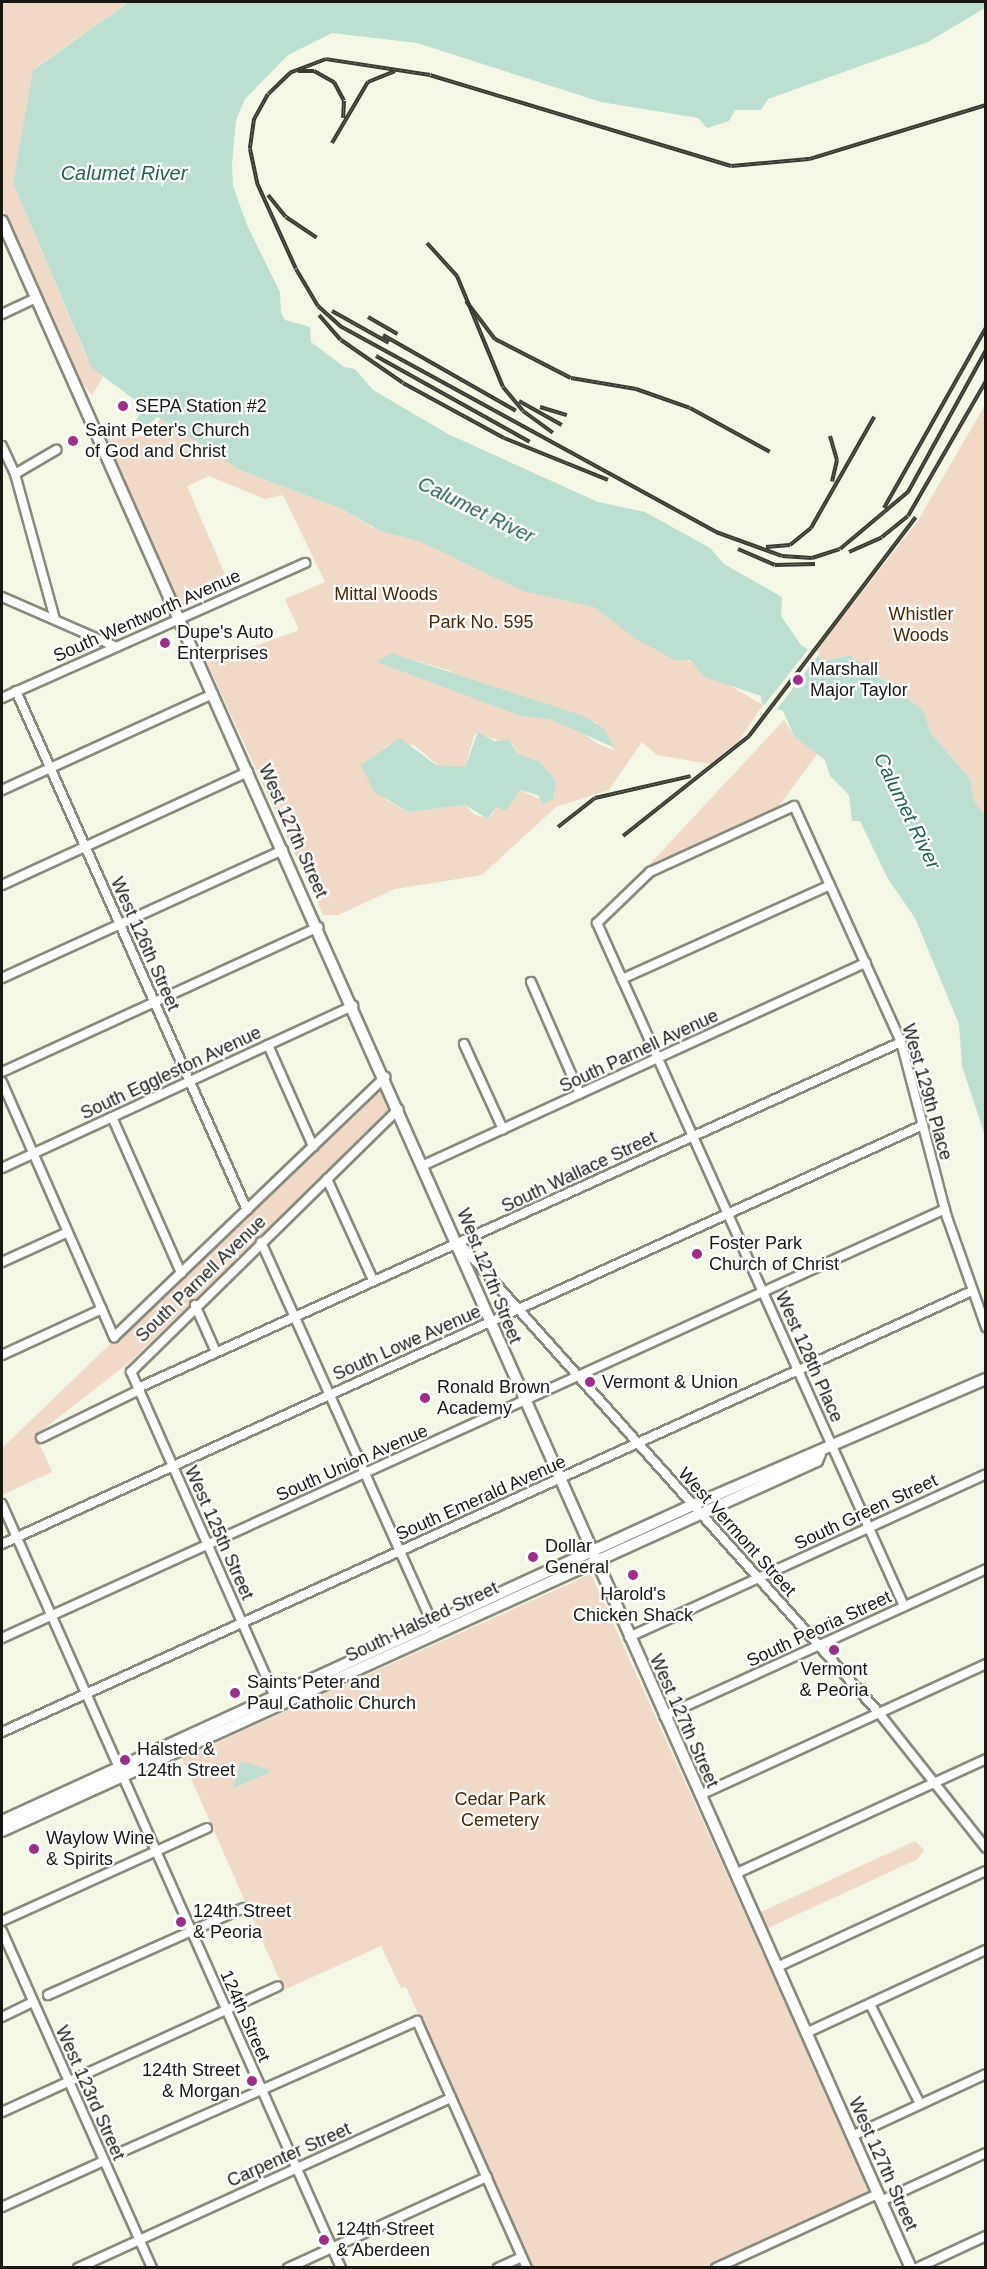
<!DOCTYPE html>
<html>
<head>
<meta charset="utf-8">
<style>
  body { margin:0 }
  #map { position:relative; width:987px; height:2269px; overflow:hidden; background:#f4f7e5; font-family:Arial,sans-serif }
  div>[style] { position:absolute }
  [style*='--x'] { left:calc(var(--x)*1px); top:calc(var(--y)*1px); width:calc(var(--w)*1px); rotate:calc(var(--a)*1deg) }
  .green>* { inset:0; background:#f1d9c8 }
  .water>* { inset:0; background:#bcdfd2 }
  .pier>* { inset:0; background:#f4f7e5 }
  .roads { filter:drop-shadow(2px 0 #878a7a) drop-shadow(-2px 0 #878a7a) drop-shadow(0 2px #878a7a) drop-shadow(0 -2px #878a7a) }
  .minor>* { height:8px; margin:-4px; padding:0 4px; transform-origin:4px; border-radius:4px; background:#fff }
  .major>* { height:10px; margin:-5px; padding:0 5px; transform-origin:5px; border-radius:5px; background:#fff }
  .rail>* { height:4px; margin-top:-2px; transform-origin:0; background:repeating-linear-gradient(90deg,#fff 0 4.5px,#383a31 0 9px); box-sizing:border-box; border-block:2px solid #383a31 }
  .dots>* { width:16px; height:16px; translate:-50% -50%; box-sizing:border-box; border:3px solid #fff; border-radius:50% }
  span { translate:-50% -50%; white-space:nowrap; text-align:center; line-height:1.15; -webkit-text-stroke:4.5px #fff; paint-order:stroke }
  .poi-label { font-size:18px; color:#171811 }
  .left { translate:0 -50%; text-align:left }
  .right { translate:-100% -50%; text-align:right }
  .park-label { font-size:18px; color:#4a2602 }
  .street-label { font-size:18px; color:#171811 }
  .water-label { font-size:20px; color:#22614f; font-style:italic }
  .frame { position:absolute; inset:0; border:3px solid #171811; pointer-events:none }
</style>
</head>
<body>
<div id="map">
  <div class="green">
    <div style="clip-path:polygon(2px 2px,129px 2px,35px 68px,13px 183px,87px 359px,103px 377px,92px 395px,79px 380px,2px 207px)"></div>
    <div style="clip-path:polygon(985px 405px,985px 815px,974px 801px,970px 779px,931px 733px,923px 710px,850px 655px,825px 661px,814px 653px,917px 522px)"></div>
    <div style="clip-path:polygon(evenodd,161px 418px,242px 471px,342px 509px,375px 529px,411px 539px,414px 534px,604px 610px,763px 705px,738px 742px,710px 764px,657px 755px,642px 742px,609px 790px,556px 807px,482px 875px,395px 889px,338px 915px,323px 915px,207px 663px,299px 630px,285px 599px,325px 582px,283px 495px,265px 499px,209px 476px,187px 486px,230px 586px,180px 607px,106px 438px,144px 436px,161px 418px,411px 659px,450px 671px,470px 695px,378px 662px,411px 659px,161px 418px,538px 702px,596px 722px,614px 750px,598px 744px,538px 702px,161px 418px,475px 733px,513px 745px,548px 803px,520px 790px,506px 810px,496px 807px,490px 818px,475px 815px,465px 805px,409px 812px,386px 800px,366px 771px,370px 760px,390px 744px,414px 745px,440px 767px,465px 767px,475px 733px)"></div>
    <div style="clip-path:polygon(784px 720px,794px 736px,818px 753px,778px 807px,646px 868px)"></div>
    <div style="clip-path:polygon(382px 1083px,394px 1109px,131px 1361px,36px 1435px,52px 1472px,2px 1495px,2px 1448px)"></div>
    <div style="clip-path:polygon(591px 1574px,871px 2193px,708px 2267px,531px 2267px,406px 1987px,401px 1988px,381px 1946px,284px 1990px,182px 1758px)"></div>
    <div style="clip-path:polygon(915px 1841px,924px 1850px,918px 1859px,766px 1929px,759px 1913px)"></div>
  </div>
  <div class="water">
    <div style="clip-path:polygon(129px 2px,985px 2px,985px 8px,928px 42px,768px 99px,761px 110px,735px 110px,729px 121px,707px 128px,698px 118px,601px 102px,417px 43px,332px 33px,288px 55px,245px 99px,236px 120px,232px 164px,233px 186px,247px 225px,280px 292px,281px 313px,285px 320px,310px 327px,311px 342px,344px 367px,355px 369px,373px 390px,448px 434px,598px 502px,645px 512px,710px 548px,724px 564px,782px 597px,781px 616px,801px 645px,825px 661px,850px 655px,923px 710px,931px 733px,970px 779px,974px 801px,985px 815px,985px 1136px,962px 1066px,959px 1024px,915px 918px,888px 879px,860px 821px,852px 821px,849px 795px,830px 776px,825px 760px,794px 736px,783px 711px,762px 704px,761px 696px,705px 677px,690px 660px,675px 660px,636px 639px,594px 607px,523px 591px,419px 541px,380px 531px,342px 509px,242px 471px,158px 417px,138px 433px,132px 427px,144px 407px,91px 367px,13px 183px,33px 70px)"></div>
    <div style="clip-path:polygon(391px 653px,584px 716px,603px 728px,615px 748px,550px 719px,521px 716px,377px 662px)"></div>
    <div style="clip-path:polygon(478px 732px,494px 741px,509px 740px,518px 754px,540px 762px,556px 781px,553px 799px,543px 804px,538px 795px,520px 790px,506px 811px,496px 807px,488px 819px,465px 805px,409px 812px,374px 792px,361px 765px,400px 738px,436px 765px,465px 767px)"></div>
    <div style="clip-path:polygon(241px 1761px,269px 1770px,270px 1772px,233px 1788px)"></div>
  </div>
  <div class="pier">
    <div style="clip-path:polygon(810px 647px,820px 653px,774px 713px,762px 708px)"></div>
  </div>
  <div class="roads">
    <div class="minor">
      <div style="--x:2;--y:314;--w:38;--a:-25"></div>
      <div style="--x:2;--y:446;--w:31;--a:65"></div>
      <div style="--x:15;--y:474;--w:150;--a:74.6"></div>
      <div style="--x:15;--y:474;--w:48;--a:-30.3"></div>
      <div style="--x:2;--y:597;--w:122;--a:23.6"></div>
      <div style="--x:16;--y:691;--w:568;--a:66.01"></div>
      <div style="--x:2;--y:698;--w:332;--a:-24"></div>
      <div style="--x:2;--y:790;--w:232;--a:-24.5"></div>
      <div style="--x:2;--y:885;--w:271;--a:-24.7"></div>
      <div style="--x:2;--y:978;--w:309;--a:-24.5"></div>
      <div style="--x:622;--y:979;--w:228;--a:-24.3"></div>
      <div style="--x:531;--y:982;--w:122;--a:66.4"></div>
      <div style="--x:464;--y:1044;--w:94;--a:65.4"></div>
      <div style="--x:268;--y:1045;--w:111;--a:66"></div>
      <div style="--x:2;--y:1072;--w:348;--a:-24.6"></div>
      <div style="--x:2;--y:1082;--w:279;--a:66.3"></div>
      <div style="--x:114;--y:1337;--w:376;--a:-43.8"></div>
      <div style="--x:112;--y:1117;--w:171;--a:66.1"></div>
      <div style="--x:424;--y:1165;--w:486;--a:-24.6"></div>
      <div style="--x:2;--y:1168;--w:387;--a:-24.8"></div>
      <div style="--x:327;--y:1179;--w:111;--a:65.5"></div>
      <div style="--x:261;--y:1242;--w:422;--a:65.8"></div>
      <div style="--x:461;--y:1245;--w:627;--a:48.23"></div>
      <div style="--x:879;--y:1713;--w:172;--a:51.6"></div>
      <div style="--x:2;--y:1262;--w:72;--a:-24.4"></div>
      <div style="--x:195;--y:1305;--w:51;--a:65.9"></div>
      <div style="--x:2;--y:1355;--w:110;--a:-24.7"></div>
      <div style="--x:138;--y:1388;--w:838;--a:-24.39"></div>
      <div style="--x:41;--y:1438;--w:109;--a:-26.1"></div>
      <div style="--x:2;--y:1504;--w:836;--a:66.07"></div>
      <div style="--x:2;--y:1544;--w:1012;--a:-24.46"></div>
      <div style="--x:904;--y:1606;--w:749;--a:-114.2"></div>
      <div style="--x:597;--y:923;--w:74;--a:-43.9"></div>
      <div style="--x:650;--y:872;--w:158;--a:-24.6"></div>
      <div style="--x:794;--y:806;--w:259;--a:65.6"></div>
      <div style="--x:901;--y:1042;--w:181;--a:75.3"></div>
      <div style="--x:947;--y:1217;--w:117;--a:70.5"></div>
      <div style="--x:629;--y:1637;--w:392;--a:-24.5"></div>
      <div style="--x:2;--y:1638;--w:1036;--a:-24.46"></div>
      <div style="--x:276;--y:1699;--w:358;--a:-113.9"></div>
      <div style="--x:131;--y:1372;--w:375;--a:-44.5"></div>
      <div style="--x:664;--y:1716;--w:354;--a:-24.5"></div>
      <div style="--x:2;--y:1732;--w:1066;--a:-24.45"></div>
      <div style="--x:700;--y:1795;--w:315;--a:-24.6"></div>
      <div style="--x:735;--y:1874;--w:276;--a:-24.6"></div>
      <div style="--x:2;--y:1921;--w:225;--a:-24.4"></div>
      <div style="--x:2;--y:1931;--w:369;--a:66"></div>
      <div style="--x:777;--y:1967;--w:230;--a:-24.7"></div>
      <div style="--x:48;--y:1995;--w:214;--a:-24"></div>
      <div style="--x:870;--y:2004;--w:112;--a:63.4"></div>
      <div style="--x:2;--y:2017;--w:34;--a:-26"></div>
      <div style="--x:806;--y:2033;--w:198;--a:-24.8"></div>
      <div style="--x:2;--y:2112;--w:303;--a:-24.5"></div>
      <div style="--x:852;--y:2136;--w:148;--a:-24.8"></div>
      <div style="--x:119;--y:2153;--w:326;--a:-23.9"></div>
      <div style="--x:417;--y:2021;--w:270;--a:66"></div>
      <div style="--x:881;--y:2201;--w:115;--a:-24.6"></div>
      <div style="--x:2;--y:2207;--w:112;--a:-24.3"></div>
      <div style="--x:78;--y:2268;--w:410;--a:-24.5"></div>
      <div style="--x:288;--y:2268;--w:219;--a:-24.6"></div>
      <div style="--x:498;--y:2268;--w:26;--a:-25"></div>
      <div style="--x:716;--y:2268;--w:178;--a:-24.6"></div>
      <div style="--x:917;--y:2268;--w:76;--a:-24.9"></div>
    </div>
    <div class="major">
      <div style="--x:2;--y:221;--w:2240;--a:66.06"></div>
      <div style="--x:2;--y:1821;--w:760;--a:-24.58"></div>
      <div style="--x:693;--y:1505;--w:319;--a:-23.3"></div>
      <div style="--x:2;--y:1831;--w:895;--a:-24.42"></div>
      <div style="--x:817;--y:1461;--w:8;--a:-67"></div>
    </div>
  </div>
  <div class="rail">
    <div style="--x:298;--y:71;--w:16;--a:0"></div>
    <div style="--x:314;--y:71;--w:23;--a:29"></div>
    <div style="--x:334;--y:82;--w:21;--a:62"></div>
    <div style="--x:344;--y:101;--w:17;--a:93"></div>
    <div style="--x:986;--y:105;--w:185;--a:163"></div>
    <div style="--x:809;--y:159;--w:78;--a:174.9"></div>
    <div style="--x:731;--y:166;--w:314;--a:-163.2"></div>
    <div style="--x:430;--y:75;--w:105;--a:-171.3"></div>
    <div style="--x:326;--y:59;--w:39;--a:159"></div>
    <div style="--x:290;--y:73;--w:30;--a:136"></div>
    <div style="--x:268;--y:94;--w:29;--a:119"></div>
    <div style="--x:254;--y:119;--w:30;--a:98"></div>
    <div style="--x:250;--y:149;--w:35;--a:78"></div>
    <div style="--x:257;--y:183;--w:94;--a:65.6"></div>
    <div style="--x:296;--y:269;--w:43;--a:59.3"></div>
    <div style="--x:318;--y:306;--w:30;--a:42"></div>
    <div style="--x:340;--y:326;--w:429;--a:28.7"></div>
    <div style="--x:716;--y:532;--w:70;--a:20"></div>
    <div style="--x:782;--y:556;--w:30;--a:4"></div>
    <div style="--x:812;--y:558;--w:29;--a:-18"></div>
    <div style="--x:840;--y:549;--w:89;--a:-40"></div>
    <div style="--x:908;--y:492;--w:162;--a:-61.2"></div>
    <div style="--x:332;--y:143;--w:71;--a:-59.5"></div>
    <div style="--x:368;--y:82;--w:29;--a:-22"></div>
    <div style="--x:268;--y:195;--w:28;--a:51"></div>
    <div style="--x:286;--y:217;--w:37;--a:34"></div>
    <div style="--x:427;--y:243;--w:45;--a:47.7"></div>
    <div style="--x:457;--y:276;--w:120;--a:67.5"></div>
    <div style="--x:503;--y:387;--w:31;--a:50"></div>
    <div style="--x:523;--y:411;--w:37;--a:36"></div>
    <div style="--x:466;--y:301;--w:48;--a:52.7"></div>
    <div style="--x:495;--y:339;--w:85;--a:27.2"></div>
    <div style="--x:571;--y:378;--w:66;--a:9.6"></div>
    <div style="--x:636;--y:389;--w:57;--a:19.4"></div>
    <div style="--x:690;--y:408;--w:91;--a:28.8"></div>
    <div style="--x:332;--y:311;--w:65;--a:29.3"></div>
    <div style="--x:319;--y:315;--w:33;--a:49"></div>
    <div style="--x:341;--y:340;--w:75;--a:34.7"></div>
    <div style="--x:403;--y:383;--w:115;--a:28.6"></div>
    <div style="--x:504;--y:438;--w:112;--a:22"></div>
    <div style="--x:368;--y:317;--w:34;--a:30"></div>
    <div style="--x:383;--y:335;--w:153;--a:29.7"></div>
    <div style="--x:376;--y:356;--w:176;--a:29.2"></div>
    <div style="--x:519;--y:401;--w:49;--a:29.2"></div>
    <div style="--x:540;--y:407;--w:28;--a:17"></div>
    <div style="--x:830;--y:436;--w:25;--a:74"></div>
    <div style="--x:837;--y:460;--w:22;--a:103"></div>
    <div style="--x:884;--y:508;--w:207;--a:-60.5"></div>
    <div style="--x:766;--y:547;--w:24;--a:-5"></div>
    <div style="--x:790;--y:545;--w:27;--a:-39"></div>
    <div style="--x:811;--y:528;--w:128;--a:-60.4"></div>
    <div style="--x:738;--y:549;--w:40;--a:23.4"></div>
    <div style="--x:775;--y:565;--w:40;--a:-1.4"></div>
    <div style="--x:849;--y:552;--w:36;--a:-24"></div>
    <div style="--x:882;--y:537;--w:33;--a:-39"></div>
    <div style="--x:908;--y:516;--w:156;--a:-60"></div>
    <div style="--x:558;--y:827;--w:47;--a:-38.1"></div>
    <div style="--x:595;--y:798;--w:98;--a:-12.9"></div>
    <div style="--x:623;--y:836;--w:161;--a:-38.4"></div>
    <div style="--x:749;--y:736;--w:275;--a:-52.7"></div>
  </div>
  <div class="dots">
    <div style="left:123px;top:406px;background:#9e2d8b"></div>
    <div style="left:73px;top:441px;background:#9e2d8b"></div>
    <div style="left:165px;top:643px;background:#9e2d8b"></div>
    <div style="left:798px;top:680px;background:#9e2d8b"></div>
    <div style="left:697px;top:1254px;background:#9e2d8b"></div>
    <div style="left:590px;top:1382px;background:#9e2d8b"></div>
    <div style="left:425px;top:1398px;background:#9e2d8b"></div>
    <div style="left:533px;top:1557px;background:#9e2d8b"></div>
    <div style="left:633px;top:1575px;background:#9e2d8b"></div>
    <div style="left:834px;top:1650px;background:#9e2d8b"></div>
    <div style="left:235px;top:1693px;background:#9e2d8b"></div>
    <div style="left:125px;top:1760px;background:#9e2d8b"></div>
    <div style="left:34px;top:1849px;background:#9e2d8b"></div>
    <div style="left:181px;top:1922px;background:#9e2d8b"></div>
    <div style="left:252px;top:2081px;background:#9e2d8b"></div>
    <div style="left:324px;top:2240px;background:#9e2d8b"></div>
  </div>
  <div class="poi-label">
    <span class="left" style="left:135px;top:406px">SEPA Station #2</span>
    <span class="left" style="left:85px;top:441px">Saint Peter's Church<br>of God and Christ</span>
    <span class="left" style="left:177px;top:643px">Dupe's Auto<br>Enterprises</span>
    <span class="left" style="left:810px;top:680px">Marshall<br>Major Taylor</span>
    <span class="left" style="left:709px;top:1254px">Foster Park<br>Church of Christ</span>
    <span class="left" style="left:602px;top:1382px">Vermont &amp; Union</span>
    <span class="left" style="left:437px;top:1398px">Ronald Brown<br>Academy</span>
    <span class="left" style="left:545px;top:1557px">Dollar<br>General</span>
    <span style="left:633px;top:1605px">Harold's<br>Chicken Shack</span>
    <span style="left:834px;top:1680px">Vermont<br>&amp; Peoria</span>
    <span class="left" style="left:247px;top:1693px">Saints Peter and<br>Paul Catholic Church</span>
    <span class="left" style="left:137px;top:1760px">Halsted &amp;<br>124th Street</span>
    <span class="left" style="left:46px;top:1849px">Waylow Wine<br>&amp; Spirits</span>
    <span class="left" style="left:193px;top:1922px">124th Street<br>&amp; Peoria</span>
    <span class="right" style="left:240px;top:2081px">124th Street<br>&amp; Morgan</span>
    <span class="left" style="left:336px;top:2240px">124th Street<br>&amp; Aberdeen</span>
  </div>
  <div class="park-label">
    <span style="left:386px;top:594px">Mittal Woods</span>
    <span style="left:921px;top:625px">Whistler<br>Woods</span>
    <span style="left:481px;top:622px">Park No. 595</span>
    <span style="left:500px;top:1810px">Cedar Park<br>Cemetery</span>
  </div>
  <div class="street-label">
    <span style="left:147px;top:616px;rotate:-24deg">South Wentworth Avenue</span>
    <span style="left:293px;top:831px;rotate:66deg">West 127th Street</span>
    <span style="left:145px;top:944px;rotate:66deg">West 126th Street</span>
    <span style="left:639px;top:1051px;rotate:-25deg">South Parnell Avenue</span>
    <span style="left:171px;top:1073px;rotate:-25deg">South Eggleston Avenue</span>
    <span style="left:927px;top:1092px;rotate:74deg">West 129th Place</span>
    <span style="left:579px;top:1172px;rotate:-25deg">South Wallace Street</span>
    <span style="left:489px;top:1276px;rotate:68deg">West 127th Street</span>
    <span style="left:201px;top:1279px;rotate:-44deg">South Parnell Avenue</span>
    <span style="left:407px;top:1343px;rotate:-24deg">South Lowe Avenue</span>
    <span style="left:809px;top:1357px;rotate:66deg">West 128th Place</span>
    <span style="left:352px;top:1463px;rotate:-24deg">South Union Avenue</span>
    <span style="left:481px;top:1498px;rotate:-24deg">South Emerald Avenue</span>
    <span style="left:866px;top:1512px;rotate:-25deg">South Green Street</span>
    <span style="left:737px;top:1532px;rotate:48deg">West Vermont Street</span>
    <span style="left:219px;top:1533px;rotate:66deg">West 125th Street</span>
    <span style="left:422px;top:1622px;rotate:-25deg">South Halsted Street</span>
    <span style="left:819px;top:1629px;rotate:-25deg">South Peoria Street</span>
    <span style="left:684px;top:1721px;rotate:66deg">West 127th Street</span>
    <span style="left:245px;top:2016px;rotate:66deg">124th Street</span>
    <span style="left:90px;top:2093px;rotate:66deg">West 123rd Street</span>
    <span style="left:289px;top:2155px;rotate:-24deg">Carpenter Street</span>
    <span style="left:883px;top:2164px;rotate:66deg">West 127th Street</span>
  </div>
  <div class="water-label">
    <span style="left:124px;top:173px">Calumet River</span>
    <span style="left:476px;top:510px;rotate:26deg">Calumet River</span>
    <span style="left:907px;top:811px;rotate:64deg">Calumet River</span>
  </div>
  <div class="frame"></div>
</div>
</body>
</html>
